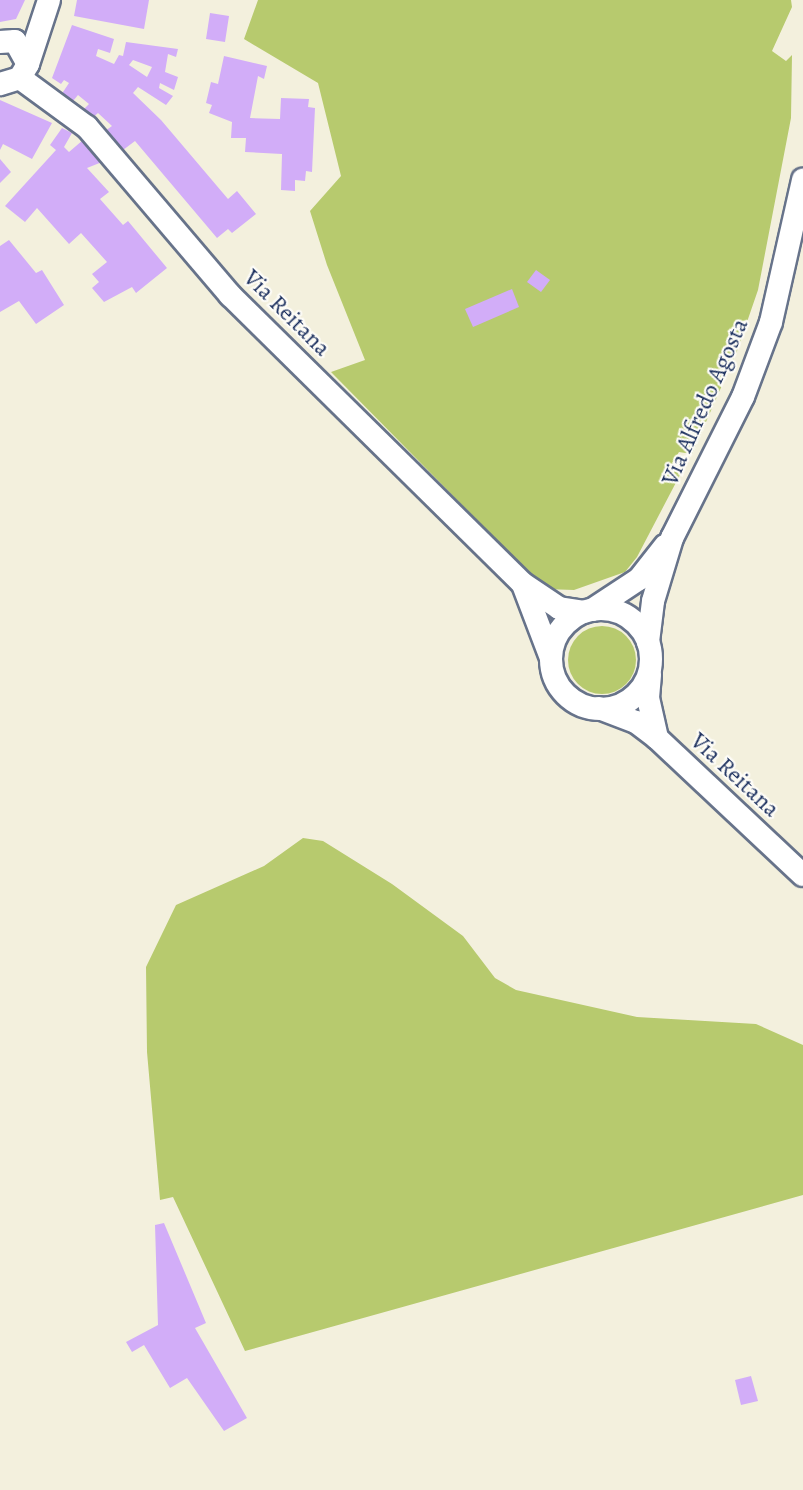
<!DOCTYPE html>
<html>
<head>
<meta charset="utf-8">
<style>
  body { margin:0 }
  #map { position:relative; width:803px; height:1490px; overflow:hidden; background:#f3f0dd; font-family:Alegreya,serif }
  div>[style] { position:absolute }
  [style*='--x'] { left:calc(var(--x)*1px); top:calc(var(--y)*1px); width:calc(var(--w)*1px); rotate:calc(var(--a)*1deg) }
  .green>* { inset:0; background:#b7ca6e }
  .round { border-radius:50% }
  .building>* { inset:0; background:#d2adf8 }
  .roads { filter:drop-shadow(2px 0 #67738a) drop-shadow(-2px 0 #67738a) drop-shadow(0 2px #67738a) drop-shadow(0 -2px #67738a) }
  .tertiary>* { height:22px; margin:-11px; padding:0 11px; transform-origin:11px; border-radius:11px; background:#fff }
  .tertiary>.ring { margin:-11px; padding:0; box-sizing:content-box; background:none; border:22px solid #fff; border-radius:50% }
  span { translate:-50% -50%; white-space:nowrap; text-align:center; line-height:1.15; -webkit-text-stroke:4.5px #fdfcf7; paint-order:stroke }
  .street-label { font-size:24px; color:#1b2f5e }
</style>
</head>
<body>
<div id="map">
  <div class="green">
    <div style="clip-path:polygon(258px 0,791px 0,792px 7px,772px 51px,786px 61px,792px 55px,791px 118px,758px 290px,737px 351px,692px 454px,679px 452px,672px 463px,682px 471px,637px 557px,625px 572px,574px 590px,545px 589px,331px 372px,365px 360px,327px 265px,310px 211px,341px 176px,318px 83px,244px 39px)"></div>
    <div class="round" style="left:568px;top:626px;width:68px;height:68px"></div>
    <div style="clip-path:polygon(303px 838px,323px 841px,392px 884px,463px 936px,495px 978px,516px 990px,637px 1017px,756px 1024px,803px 1045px,803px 1195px,245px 1351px,173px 1197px,160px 1200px,147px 1052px,146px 967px,176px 905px,264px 866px)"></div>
  </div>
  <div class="building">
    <div style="clip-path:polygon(0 0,25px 0,16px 19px,0 22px)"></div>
    <div style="clip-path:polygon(77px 0,149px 0,144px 29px,74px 16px)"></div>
    <div style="clip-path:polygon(210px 13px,229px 16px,225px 42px,206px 39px)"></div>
    <div style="clip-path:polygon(evenodd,72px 25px,114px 39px,110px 53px,98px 49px,96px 56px,114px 64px,119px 55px,123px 56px,126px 42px,178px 49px,176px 57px,168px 54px,165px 72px,178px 77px,174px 90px,160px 83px,159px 88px,173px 96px,166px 105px,138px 87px,133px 93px,161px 120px,228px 199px,237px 191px,256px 214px,232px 233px,228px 229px,217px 238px,135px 141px,123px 150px,105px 131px,112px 126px,98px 113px,91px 119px,83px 110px,89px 104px,78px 95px,73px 101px,61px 95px,69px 83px,64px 80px,61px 84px,52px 78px,72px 25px,133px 60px,152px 67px,147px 77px,129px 65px,133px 60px)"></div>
    <div style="clip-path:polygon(224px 56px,267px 66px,264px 79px,258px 76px,250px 118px,280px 119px,281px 98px,309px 99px,308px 107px,315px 108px,312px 172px,306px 171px,305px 181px,295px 180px,295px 191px,281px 190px,282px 154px,245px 152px,246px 138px,231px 138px,232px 122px,209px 113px,212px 105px,206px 103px,211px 82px,218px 84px)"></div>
    <div style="clip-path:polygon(0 100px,52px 123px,32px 159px,3px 144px,0 150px)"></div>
    <div style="clip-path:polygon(62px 128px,72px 133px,64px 147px,69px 152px,83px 140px,102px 162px,87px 168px,109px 192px,100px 199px,123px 225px,128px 221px,167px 268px,136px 293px,132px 287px,104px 302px,92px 288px,99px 282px,92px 274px,107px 262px,81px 233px,69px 244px,37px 208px,25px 222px,5px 206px,56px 150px,50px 145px)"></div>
    <div style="clip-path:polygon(0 159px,11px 172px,0 183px)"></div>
    <div style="clip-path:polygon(9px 240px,36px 273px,42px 270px,64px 305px,36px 324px,19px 301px,0 312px,0 246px)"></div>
    <div style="clip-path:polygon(536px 270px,550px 280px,541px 292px,527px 282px)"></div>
    <div style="clip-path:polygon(512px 289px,519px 307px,473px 327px,465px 309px)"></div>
    <div style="clip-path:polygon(164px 1223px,206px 1323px,195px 1328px,247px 1418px,224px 1431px,187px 1378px,170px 1388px,144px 1345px,132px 1352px,126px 1342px,158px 1325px,155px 1225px)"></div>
    <div style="clip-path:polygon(751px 1376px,758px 1401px,741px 1405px,735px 1380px)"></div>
  </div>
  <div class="roads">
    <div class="tertiary">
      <div style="--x:0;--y:42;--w:15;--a:-4"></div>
      <div style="--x:15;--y:41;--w:26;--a:61"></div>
      <div style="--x:28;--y:64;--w:16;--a:120"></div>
      <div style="--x:20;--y:78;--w:21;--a:163"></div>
      <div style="--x:28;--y:64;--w:67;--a:-71.8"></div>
      <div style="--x:20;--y:78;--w:83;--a:36.2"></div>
      <div style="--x:87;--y:127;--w:221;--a:49.6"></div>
      <div style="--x:230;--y:295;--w:410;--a:44.6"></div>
      <div style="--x:522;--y:583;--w:45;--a:34"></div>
      <div style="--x:559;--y:608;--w:25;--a:9"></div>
      <div style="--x:524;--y:587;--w:76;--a:69.2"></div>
      <div class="ring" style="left:551px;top:609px;width:78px;height:78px"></div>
      <div style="--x:592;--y:610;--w:56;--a:-33.4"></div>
      <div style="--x:639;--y:579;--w:42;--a:-51.8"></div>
      <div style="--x:648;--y:642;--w:41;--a:-83"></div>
      <div style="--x:653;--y:601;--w:66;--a:-73.2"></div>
      <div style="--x:672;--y:538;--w:158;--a:-63.3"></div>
      <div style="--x:743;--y:397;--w:80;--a:-69.5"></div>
      <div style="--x:771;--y:322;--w:146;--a:-77.3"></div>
      <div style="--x:650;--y:675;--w:23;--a:95"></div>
      <div style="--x:648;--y:698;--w:41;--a:77.3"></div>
      <div style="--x:599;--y:708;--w:40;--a:21"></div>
      <div style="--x:636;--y:722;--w:26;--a:37"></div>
      <div style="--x:657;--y:738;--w:200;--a:43.2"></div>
    </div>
  </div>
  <div class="street-label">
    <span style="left:287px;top:313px;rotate:45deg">Via Reitana</span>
    <span style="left:705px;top:402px;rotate:-66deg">Via Alfredo Agosta</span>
    <span style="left:735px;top:775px;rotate:43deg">Via Reitana</span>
  </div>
</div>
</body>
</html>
